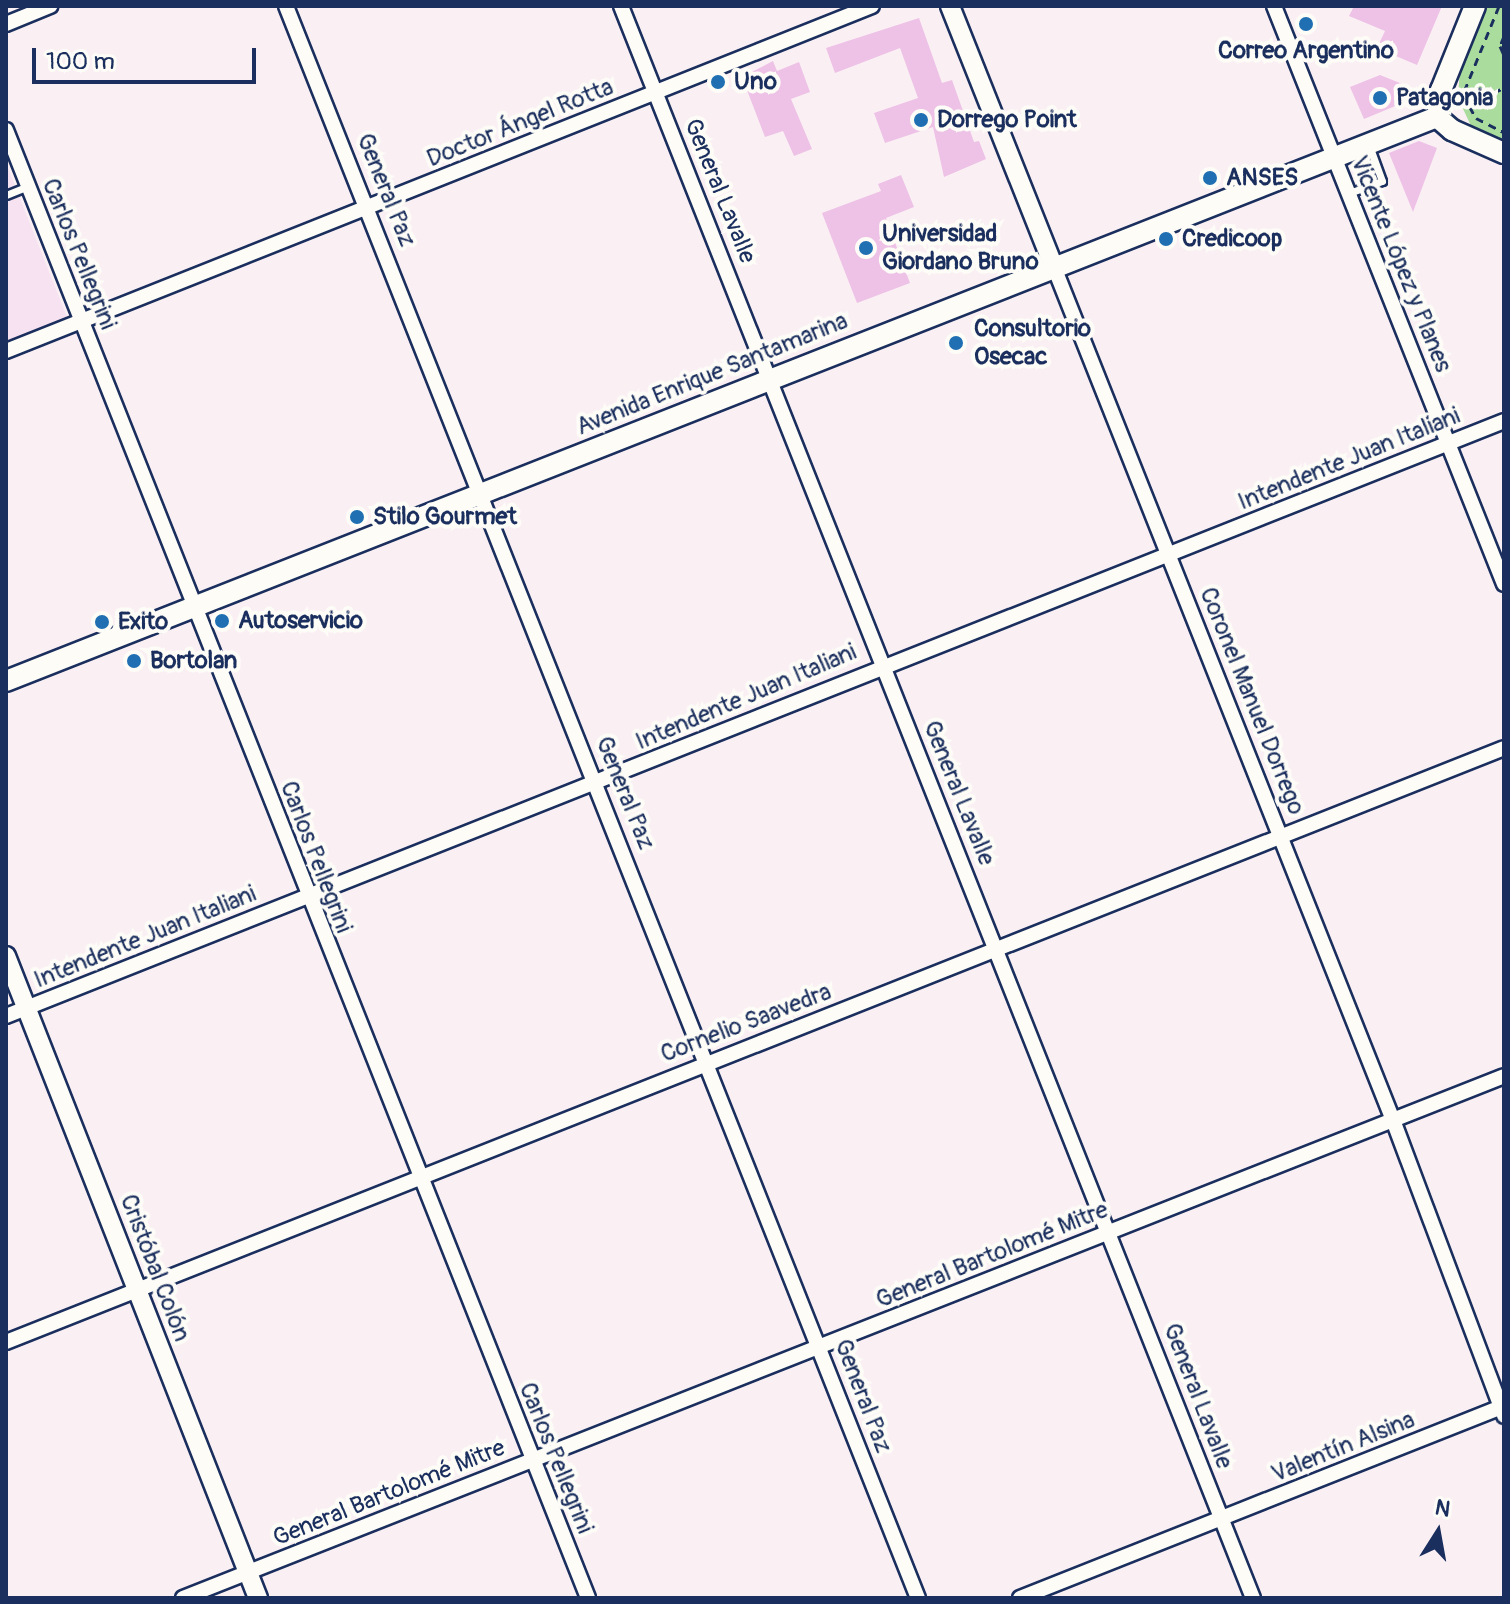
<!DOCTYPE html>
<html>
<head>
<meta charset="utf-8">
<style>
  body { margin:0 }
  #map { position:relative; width:1510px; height:1604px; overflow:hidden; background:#faf0f4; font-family:Pangolin,sans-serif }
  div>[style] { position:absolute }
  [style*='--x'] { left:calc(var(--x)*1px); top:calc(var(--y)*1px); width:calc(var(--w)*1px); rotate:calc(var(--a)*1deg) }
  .built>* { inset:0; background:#f6e2f0 }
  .green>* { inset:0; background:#a9dc9d }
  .building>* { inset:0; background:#eec1e6 }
  .path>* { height:3px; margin-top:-1.5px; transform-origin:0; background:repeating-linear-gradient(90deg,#1b2f5e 0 8px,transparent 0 14px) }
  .roads { filter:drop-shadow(2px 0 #1b2f5e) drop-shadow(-2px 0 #1b2f5e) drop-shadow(0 2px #1b2f5e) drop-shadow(0 -2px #1b2f5e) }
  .service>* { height:7px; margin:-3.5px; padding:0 3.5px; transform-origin:3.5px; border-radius:3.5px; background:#fdfcf7 }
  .minor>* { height:14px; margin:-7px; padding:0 7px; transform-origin:7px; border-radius:7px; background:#fdfcf7 }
  .tertiary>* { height:18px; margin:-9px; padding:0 9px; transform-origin:9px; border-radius:9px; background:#fdfcf7 }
  .secondary>* { height:20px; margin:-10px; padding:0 10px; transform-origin:10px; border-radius:10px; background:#fdfcf7 }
  .dots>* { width:22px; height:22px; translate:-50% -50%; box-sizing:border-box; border:4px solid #fdfcf7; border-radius:50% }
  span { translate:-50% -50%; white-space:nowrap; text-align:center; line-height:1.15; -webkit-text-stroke:8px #fdfcf7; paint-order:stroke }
  .poi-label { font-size:24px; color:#1b2f5e; font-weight:700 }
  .left { translate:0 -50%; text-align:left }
  .street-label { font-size:24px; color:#1b2f5e }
  .frame { position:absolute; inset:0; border:8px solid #1b2f5e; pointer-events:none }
  .north { position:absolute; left:1398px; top:1492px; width:80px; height:80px; -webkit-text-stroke:6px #fdfcf7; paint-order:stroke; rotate:11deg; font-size:22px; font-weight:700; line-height:32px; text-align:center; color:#1b2f5e }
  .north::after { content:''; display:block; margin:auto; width:28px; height:36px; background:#1b2f5e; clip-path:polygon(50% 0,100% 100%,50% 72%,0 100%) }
  .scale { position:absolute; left:32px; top:48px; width:224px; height:36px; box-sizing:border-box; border:4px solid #1b2f5e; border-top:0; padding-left:10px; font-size:24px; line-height:28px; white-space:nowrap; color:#1b2f5e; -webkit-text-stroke:6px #fdfcf7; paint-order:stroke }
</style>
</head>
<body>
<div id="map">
  <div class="built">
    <div style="clip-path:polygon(6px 163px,67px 317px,6px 341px)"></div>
  </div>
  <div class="green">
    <div style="clip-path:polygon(1487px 6px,1504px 6px,1504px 141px,1471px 126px,1458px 98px,1460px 67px)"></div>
  </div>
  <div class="building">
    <div style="clip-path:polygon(1354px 6px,1442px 6px,1417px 65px,1377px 48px,1385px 31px,1349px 16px)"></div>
    <div style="clip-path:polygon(919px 18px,942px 83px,952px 80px,974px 142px,979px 141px,986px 159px,944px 177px,933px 127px,885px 143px,874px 113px,918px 98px,900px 48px,835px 73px,826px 48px)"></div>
    <div style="clip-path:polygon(773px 61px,777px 71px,799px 62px,810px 92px,791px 99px,812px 149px,794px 156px,783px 131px,765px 137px,742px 77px)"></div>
    <div style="clip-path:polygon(1380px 75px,1410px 87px,1405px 102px,1364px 119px,1350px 87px)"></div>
    <div style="clip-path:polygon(1419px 141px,1437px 148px,1413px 212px,1389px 153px)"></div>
    <div style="clip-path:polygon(901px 175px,914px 207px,886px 218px,910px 283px,857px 303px,822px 213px,881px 191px,878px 184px)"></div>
  </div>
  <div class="path">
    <div style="--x:1499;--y:6;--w:95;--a:112.2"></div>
    <div style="--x:1463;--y:94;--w:27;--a:62"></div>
    <div style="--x:1476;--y:118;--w:31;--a:27"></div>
    <div style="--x:1504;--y:36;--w:11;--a:112"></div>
    <div style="--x:1500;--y:46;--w:10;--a:66"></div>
    <div style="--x:1467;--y:103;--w:40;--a:-22"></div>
  </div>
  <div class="roads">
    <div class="service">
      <div style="--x:1349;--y:193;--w:35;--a:-20"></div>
      <div style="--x:1382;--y:181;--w:38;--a:-110"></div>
      <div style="--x:6;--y:195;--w:24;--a:-22"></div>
    </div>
    <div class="minor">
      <div style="--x:286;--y:6;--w:1713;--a:68.35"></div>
      <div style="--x:621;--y:6;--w:1713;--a:68.35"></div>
      <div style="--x:1274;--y:6;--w:622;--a:68.3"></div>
      <div style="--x:6;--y:24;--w:48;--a:-22.2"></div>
      <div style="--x:6;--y:130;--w:1579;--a:68.37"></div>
      <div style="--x:1054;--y:267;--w:918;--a:68.33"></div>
      <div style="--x:1393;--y:1120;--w:316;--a:69.4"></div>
      <div style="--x:6;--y:351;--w:932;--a:-21.72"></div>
      <div style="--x:6;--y:1016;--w:1612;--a:-21.66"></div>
      <div style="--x:6;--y:1342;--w:1611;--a:-21.63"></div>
      <div style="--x:183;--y:1598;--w:1420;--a:-21.56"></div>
      <div style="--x:1020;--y:1598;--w:521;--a:-21.64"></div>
    </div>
    <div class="tertiary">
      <div style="--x:950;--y:6;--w:281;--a:68.3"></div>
      <div style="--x:6;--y:956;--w:690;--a:68.57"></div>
    </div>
    <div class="secondary">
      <div style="--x:1475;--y:6;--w:91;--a:112"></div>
      <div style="--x:1441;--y:90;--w:27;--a:98"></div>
      <div style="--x:1437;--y:117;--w:20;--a:41"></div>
      <div style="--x:1452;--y:130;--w:57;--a:23.9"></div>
      <div style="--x:6;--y:681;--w:1538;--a:-21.51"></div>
    </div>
  </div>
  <div class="dots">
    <div style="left:1306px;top:24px;background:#1f6fb2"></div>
    <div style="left:718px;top:82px;background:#1f6fb2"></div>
    <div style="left:1380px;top:98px;background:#1f6fb2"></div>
    <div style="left:921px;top:120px;background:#1f6fb2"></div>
    <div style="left:1210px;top:178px;background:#1f6fb2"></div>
    <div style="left:1166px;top:239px;background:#1f6fb2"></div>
    <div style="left:866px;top:248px;background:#1f6fb2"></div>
    <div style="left:956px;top:343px;background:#1f6fb2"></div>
    <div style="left:357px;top:517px;background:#1f6fb2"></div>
    <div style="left:222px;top:621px;background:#1f6fb2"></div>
    <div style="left:102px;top:622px;background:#1f6fb2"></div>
    <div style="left:134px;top:661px;background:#1f6fb2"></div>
  </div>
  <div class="poi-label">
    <span style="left:1306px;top:51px">Correo Argentino</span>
    <span class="left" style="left:734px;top:82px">Uno</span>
    <span class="left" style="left:1396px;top:98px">Patagonia</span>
    <span class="left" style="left:937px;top:120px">Dorrego Point</span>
    <span class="left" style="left:1226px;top:178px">ANSES</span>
    <span class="left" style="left:882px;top:248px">Universidad<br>Giordano Bruno</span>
    <span class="left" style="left:1182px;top:239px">Credicoop</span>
    <span class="left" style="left:974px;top:343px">Consultorio<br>Osecac</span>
    <span class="left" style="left:373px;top:517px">Stilo Gourmet</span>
    <span class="left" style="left:238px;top:621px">Autoservicio</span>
    <span class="left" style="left:118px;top:622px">Exito</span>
    <span class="left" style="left:150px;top:661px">Bortolan</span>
  </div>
  <div class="street-label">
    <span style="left:520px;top:123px;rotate:-22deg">Doctor Ángel Rotta</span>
    <span style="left:386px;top:190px;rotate:68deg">General Paz</span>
    <span style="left:720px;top:191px;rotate:68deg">General Lavalle</span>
    <span style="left:79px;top:254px;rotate:68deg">Carlos Pellegrini</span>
    <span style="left:1401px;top:264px;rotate:68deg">Vicente López y Planes</span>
    <span style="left:712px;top:374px;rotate:-22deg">Avenida Enrique Santamarina</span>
    <span style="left:1349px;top:459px;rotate:-22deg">Intendente Juan Italiani</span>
    <span style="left:746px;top:697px;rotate:-23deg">Intendente Juan Italiani</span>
    <span style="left:1252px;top:701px;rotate:68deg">Coronel Manuel Dorrego</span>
    <span style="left:625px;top:793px;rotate:68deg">General Paz</span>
    <span style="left:959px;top:793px;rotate:68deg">General Lavalle</span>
    <span style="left:316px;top:857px;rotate:69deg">Carlos Pellegrini</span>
    <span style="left:145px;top:937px;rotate:-22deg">Intendente Juan Italiani</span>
    <span style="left:746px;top:1023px;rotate:-21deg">Cornelio Saavedra</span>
    <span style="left:992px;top:1255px;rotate:-22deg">General Bartolomé Mitre</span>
    <span style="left:155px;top:1268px;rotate:69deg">Cristóbal Colón</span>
    <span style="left:863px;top:1396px;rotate:69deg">General Paz</span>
    <span style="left:1198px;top:1396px;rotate:69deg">General Lavalle</span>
    <span style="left:1343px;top:1447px;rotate:-22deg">Valentín Alsina</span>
    <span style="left:556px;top:1458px;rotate:68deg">Carlos Pellegrini</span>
    <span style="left:389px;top:1493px;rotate:-22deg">General Bartolomé Mitre</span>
  </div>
  <div class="frame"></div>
  <div class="north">N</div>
  <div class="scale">100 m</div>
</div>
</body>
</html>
